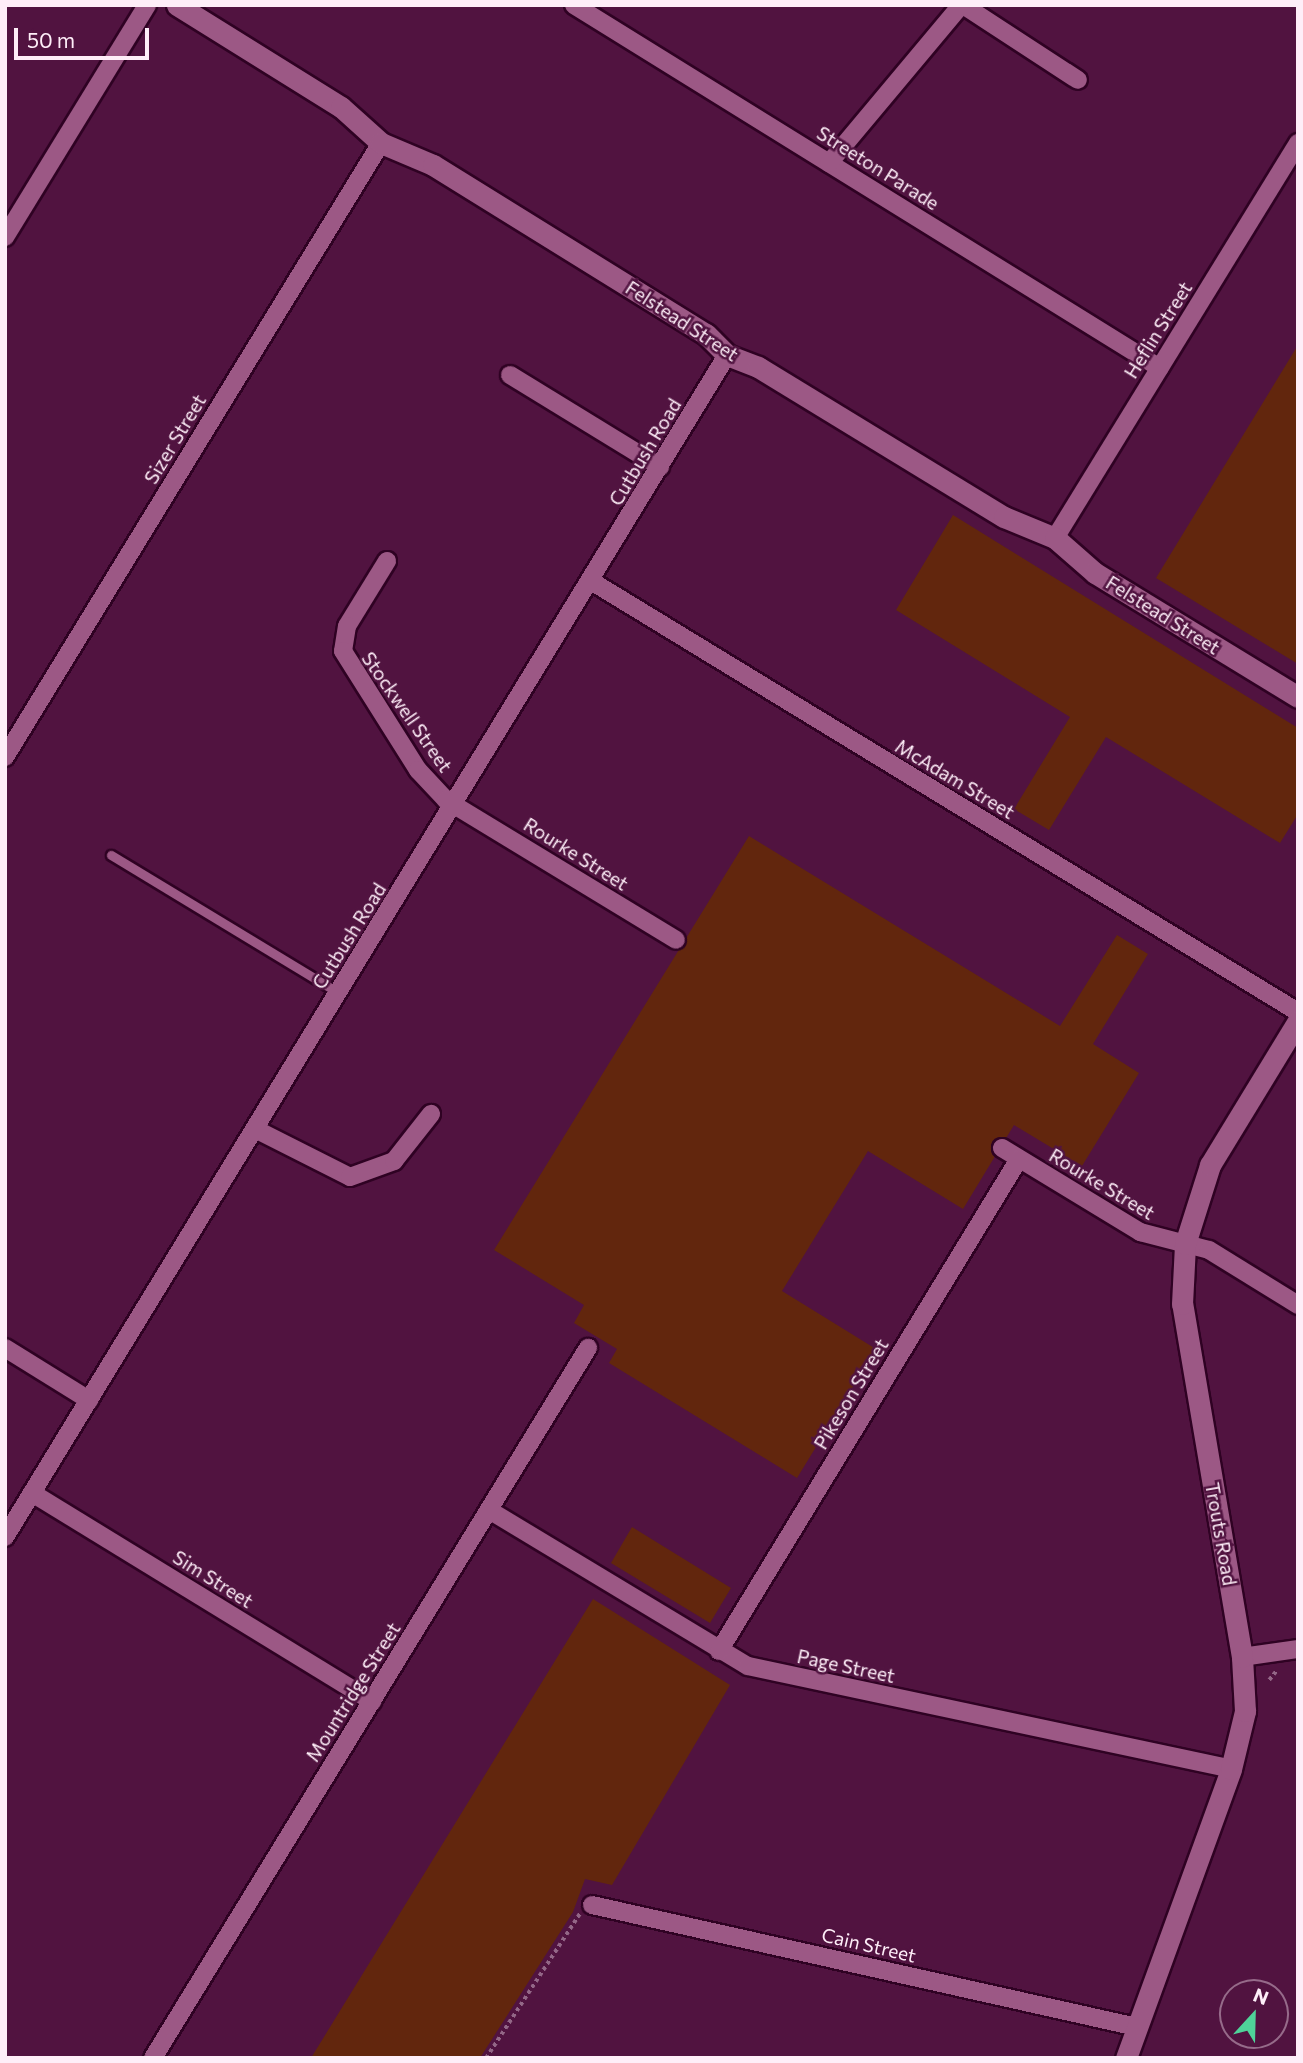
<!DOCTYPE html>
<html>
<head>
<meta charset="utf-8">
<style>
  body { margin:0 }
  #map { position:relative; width:1303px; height:2063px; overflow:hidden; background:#511340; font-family:Commissioner,sans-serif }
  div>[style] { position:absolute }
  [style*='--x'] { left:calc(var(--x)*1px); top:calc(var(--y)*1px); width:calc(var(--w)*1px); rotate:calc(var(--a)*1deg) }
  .green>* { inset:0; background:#62260d }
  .path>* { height:3.5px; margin-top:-1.75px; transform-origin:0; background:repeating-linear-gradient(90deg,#936787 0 3.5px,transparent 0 7px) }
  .roads { filter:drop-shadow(2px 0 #2f0223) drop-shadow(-2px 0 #2f0223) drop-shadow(0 2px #2f0223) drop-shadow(0 -2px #2f0223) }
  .lane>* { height:9px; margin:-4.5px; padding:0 4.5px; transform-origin:4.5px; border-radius:4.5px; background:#9c5885 }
  .street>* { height:18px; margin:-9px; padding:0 9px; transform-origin:9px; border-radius:9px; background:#9c5885 }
  .secondary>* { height:21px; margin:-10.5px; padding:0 10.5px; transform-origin:10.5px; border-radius:10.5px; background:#9c5885 }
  span { translate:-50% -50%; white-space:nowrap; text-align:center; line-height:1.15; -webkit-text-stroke:5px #511340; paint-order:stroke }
  .street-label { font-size:19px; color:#feeef8 }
  .frame { position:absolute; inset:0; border:7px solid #feeef8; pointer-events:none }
  .north { position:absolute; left:1219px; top:1979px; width:70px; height:70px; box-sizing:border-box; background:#511340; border:2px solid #966b8a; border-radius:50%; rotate:22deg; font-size:19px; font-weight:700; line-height:28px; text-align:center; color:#feeef8 }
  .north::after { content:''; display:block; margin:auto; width:24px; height:32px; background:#4fd399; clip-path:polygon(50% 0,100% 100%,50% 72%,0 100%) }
  .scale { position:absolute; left:14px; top:28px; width:135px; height:32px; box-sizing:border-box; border:4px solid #feeef8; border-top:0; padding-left:9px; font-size:21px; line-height:24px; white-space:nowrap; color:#feeef8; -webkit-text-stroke:5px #511340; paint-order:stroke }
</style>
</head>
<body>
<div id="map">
  <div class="green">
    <div style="clip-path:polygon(1298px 345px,1298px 664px,1156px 578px)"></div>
    <div style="clip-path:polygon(953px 515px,1298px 728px,1298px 814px,1280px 843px,1106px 737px,1049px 830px,1014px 809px,1070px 717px,896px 610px)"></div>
    <div style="clip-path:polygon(749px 836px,1060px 1026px,1117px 935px,1148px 954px,1093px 1044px,1139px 1073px,1082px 1166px,1014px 1125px,963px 1209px,868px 1151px,782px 1291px,876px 1349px,797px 1478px,609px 1363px,617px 1349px,574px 1323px,584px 1305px,494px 1250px)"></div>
    <div style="clip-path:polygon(632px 1527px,731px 1588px,710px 1623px,611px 1563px)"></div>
    <div style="clip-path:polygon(593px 1599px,730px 1685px,612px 1885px,585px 1879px,573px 1912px,480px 2058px,311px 2058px)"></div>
  </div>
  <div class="path">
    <div style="--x:1269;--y:1680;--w:13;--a:-51"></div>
    <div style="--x:486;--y:2058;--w:173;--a:-57"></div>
  </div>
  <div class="roads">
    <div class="lane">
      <div style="--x:111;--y:855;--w:267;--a:31.2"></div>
    </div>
    <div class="street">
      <div style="--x:574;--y:5;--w:689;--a:31.78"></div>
      <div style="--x:963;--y:5;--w:137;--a:33.1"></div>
      <div style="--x:829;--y:163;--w:206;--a:-50.1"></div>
      <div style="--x:5;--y:237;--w:272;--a:-58.5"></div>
      <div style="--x:510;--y:375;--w:176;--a:31.5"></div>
      <div style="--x:1055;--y:538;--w:464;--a:-58.4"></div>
      <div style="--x:387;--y:561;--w:76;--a:121.6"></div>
      <div style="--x:347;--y:626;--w:25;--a:99"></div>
      <div style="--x:343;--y:651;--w:141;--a:57.8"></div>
      <div style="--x:418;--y:770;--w:41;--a:47"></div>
      <div style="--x:446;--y:800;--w:269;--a:31.3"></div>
      <div style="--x:591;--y:581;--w:828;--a:31.37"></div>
      <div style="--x:5;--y:757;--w:720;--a:-58.52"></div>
      <div style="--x:255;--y:1129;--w:106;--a:26.8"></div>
      <div style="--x:350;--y:1177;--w:47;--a:-20"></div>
      <div style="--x:394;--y:1161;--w:60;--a:-51.8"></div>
      <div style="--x:1002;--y:1148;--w:162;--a:31.3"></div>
      <div style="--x:1140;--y:1232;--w:71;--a:14.6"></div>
      <div style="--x:1209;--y:1250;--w:105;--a:31.7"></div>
      <div style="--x:5;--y:1348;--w:99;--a:31.8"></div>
      <div style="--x:32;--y:1493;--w:399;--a:31.5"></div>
      <div style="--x:489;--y:1510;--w:302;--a:31.1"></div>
      <div style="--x:748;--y:1666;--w:494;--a:12"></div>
      <div style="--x:5;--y:1537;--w:1385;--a:-58.58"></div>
      <div style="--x:719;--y:1651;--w:576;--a:-58.63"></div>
      <div style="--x:1242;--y:1657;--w:57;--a:-8.1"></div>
      <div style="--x:592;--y:1905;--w:558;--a:12.62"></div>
      <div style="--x:153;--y:2058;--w:833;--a:-58.51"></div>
    </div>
    <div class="secondary">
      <div style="--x:177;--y:5;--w:193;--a:31.9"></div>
      <div style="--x:341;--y:107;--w:54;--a:42"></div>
      <div style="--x:381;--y:143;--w:56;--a:22.9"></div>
      <div style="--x:433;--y:165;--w:321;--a:31.8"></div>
      <div style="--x:706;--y:334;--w:30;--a:45"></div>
      <div style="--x:727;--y:355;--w:33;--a:21"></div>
      <div style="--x:758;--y:367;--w:288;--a:31.4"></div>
      <div style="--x:1004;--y:517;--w:55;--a:22.4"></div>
      <div style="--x:1055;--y:538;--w:53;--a:41.2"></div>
      <div style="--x:1095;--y:573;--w:238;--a:31.4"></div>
      <div style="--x:1126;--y:2058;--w:307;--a:-70"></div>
      <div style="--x:1231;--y:1769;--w:60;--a:-76.4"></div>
      <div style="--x:1245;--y:1711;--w:54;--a:-93.2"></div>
      <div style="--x:1242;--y:1657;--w:358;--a:-99.6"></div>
      <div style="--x:1182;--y:1304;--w:60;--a:-87.1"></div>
      <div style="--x:1185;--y:1244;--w:83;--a:-72.4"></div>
      <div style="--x:1210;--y:1165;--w:169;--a:-58.6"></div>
    </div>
  </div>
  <div class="street-label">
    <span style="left:878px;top:168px;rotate:32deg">Streeton Parade</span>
    <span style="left:682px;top:321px;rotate:33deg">Felstead Street</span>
    <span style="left:1158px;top:330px;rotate:-58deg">Heflin Street</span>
    <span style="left:175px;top:439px;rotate:-59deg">Sizer Street</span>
    <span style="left:645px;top:452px;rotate:-59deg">Cutbush Road</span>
    <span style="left:1163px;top:615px;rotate:32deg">Felstead Street</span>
    <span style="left:407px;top:712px;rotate:55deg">Stockwell Street</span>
    <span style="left:955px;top:779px;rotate:31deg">McAdam Street</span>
    <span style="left:576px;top:854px;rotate:32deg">Rourke Street</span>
    <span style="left:349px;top:936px;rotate:-58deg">Cutbush Road</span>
    <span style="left:1102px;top:1184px;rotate:31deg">Rourke Street</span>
    <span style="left:851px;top:1394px;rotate:-59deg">Pikeson Street</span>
    <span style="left:1221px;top:1534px;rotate:80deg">Trouts Road</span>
    <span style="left:213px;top:1579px;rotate:32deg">Sim Street</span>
    <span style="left:846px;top:1666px;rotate:12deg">Page Street</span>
    <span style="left:353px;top:1692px;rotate:-58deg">Mountridge Street</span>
    <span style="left:869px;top:1945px;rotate:13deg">Cain Street</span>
  </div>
  <div class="frame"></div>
  <div class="north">N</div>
  <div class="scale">50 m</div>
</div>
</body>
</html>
